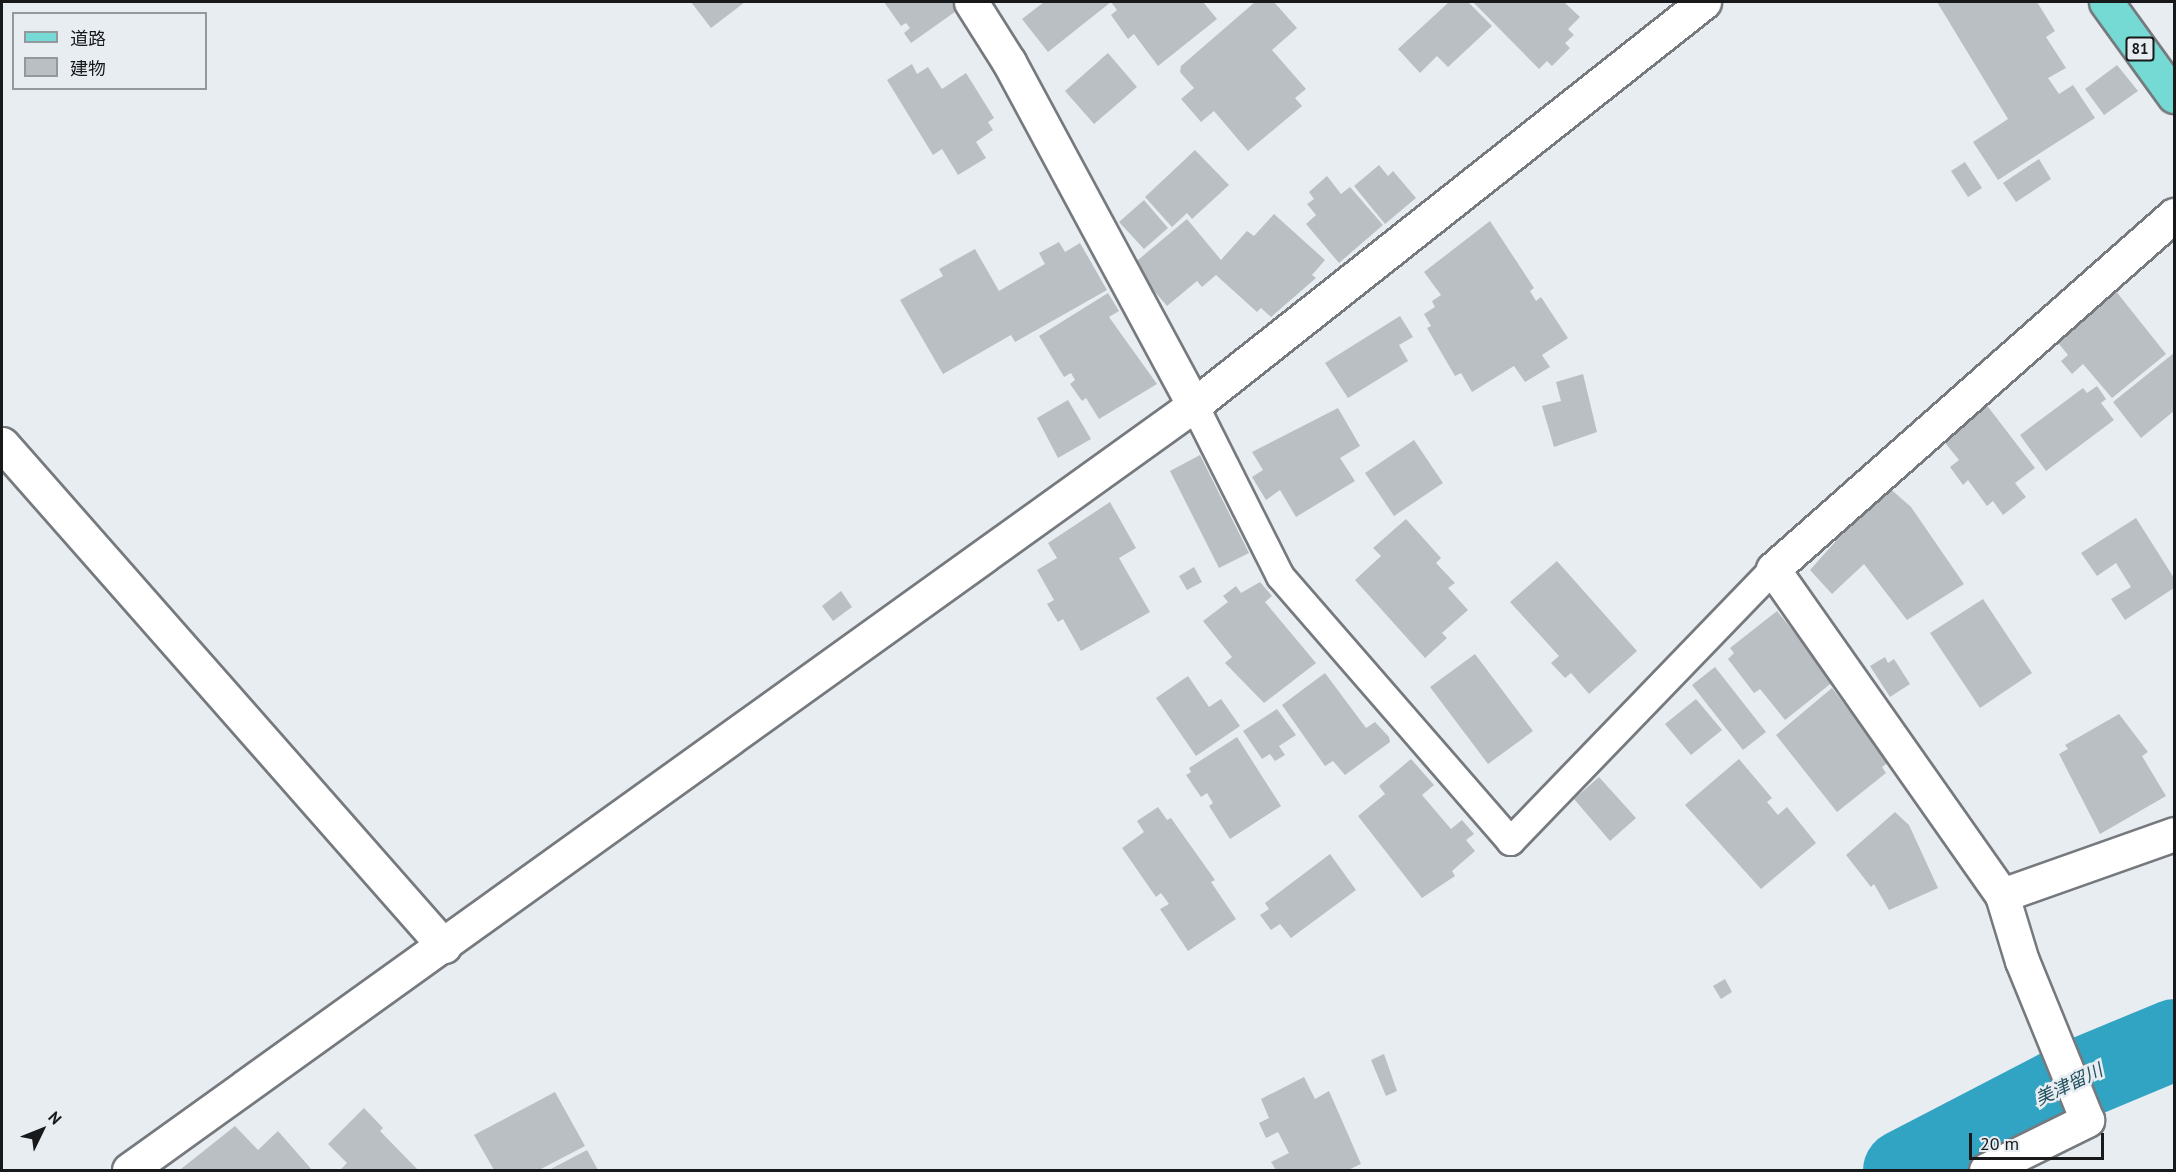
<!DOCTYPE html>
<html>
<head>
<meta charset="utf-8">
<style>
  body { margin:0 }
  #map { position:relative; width:2176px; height:1172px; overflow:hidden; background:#e8edf2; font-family:"PT Sans","Noto Sans JP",sans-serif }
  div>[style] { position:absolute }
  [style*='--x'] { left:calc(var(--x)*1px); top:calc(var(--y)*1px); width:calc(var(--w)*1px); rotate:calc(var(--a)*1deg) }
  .river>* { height:81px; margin:-40.5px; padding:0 40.5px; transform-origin:40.5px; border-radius:40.5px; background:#31a4c4 }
  .building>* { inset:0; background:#babfc4 }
  .roads { filter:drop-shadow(2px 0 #767a7f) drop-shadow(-2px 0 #767a7f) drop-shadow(0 2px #767a7f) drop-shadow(0 -2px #767a7f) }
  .service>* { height:27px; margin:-13.5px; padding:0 13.5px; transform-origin:13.5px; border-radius:13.5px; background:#fff }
  .minor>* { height:33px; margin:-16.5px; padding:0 16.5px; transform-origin:16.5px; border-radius:16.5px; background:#fff }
  .primary>* { height:33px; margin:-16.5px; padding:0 16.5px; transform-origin:16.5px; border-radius:16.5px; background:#74dad3 }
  span { translate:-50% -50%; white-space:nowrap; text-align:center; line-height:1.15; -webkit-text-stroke:5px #e8edf2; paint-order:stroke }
  .shield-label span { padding:2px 4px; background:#e8edf2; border:2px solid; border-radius:4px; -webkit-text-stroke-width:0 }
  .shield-label { font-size:15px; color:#17191b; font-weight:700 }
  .water-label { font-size:18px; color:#235160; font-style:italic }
  .frame { position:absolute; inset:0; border:3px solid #17191b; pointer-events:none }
  .legend { position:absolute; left:12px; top:12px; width:195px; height:78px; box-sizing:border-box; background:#e8edf2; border:2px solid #94989c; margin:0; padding:8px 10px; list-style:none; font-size:18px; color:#17191b }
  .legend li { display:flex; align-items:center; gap:12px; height:30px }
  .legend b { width:30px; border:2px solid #94989c }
  .north { position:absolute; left:12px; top:1100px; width:60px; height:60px; -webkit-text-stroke:4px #e8edf2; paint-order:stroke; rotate:47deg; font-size:16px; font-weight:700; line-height:24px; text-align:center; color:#17191b }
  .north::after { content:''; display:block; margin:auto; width:21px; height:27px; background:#17191b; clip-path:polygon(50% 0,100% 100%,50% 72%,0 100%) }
  .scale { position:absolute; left:1969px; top:1133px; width:135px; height:27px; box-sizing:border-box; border:3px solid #17191b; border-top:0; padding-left:8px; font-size:18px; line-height:21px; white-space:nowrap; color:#17191b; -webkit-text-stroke:4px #e8edf2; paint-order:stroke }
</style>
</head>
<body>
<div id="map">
  <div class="river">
    <div style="--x:1903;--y:1170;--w:197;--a:-27.5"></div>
    <div style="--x:2078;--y:1079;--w:104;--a:-22.6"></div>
  </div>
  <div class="building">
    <div style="clip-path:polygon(691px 2px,745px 2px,711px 28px)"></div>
    <div style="clip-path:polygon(884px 2px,954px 2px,959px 9px,911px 43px,904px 33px,910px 28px,906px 23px,901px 26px)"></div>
    <div style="clip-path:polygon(1044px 2px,1203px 2px,1217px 19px,1158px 66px,1134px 34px,1128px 39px,1111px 15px,1117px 10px,1111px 2px,1048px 52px,1022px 19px)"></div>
    <div style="clip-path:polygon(1255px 2px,1274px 2px,1297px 28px,1272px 50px,1306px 89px,1295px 98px,1302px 106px,1248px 151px,1214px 111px,1201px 122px,1181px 99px,1194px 88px,1180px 72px,1181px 66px)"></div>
    <div style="clip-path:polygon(1449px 2px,1468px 2px,1492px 26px,1448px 67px,1437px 56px,1420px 73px,1398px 49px)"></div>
    <div style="clip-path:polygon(1473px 2px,1564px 2px,1580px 17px,1568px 29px,1574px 35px,1565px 43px,1570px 48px,1552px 66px,1547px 61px,1539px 69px)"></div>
    <div style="clip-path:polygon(1937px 2px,2037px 2px,2055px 31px,2046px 37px,2066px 68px,2048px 78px,2059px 94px,2073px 85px,2095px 118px,1998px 180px,1973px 142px,2008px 119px)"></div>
    <div style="clip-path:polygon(1108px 53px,1137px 87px,1094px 124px,1065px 91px)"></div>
    <div style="clip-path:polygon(912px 64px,917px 74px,928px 67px,942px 89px,966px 73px,994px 118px,988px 122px,993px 130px,976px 142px,986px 158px,958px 175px,942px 149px,933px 155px,887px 80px)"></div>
    <div style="clip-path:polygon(2117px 65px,2138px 91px,2104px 115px,2085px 89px)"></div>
    <div style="clip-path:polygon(1195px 150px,1229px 185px,1192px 219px,1187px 213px,1172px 227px,1145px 197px)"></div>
    <div style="clip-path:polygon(2039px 159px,2051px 179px,2016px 202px,2003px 183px)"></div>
    <div style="clip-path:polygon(1965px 162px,1982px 188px,1968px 197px,1951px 171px)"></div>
    <div style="clip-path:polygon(1379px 165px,1388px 176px,1393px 171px,1416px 198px,1385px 224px,1354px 186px)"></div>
    <div style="clip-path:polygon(1327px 176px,1341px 194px,1350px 187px,1383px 225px,1339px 263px,1306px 224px,1316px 215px,1307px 204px,1314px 199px,1309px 192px)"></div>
    <div style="clip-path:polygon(1144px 200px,1168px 228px,1144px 249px,1119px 222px)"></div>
    <div style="clip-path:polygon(1274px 214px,1325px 260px,1312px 275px,1316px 278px,1271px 317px,1261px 308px,1257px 312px,1216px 275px,1202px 287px,1197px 281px,1167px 306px,1132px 265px,1187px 219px,1221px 260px,1247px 231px,1254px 236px)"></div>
    <div style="clip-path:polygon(1490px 221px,1534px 288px,1530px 291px,1536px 301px,1541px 297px,1568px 338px,1542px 355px,1550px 367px,1525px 382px,1514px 366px,1472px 392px,1461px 373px,1455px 376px,1427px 328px,1431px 326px,1424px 314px,1435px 307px,1432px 301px,1441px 295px,1424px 272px)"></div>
    <div style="clip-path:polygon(1059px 242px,1065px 252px,1080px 243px,1107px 290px,1015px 342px,1011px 335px,943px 374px,900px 300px,943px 276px,939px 269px,975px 249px,999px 291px,1045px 264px,1039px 253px)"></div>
    <div style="clip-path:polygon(2111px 285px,2166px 354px,2112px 398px,2083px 364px,2072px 374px,2061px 361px,2068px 355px,2055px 339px)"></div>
    <div style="clip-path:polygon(1108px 293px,1119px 311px,1109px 317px,1157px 384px,1099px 419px,1086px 398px,1082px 401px,1070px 384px,1075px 380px,1071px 373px,1064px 377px,1039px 336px)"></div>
    <div style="clip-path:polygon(1400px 316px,1413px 337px,1399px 345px,1408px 361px,1348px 398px,1325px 363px)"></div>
    <div style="clip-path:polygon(2174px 353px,2174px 411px,2141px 438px,2113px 402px)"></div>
    <div style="clip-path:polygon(1583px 374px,1597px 432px,1554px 447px,1542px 406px,1561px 401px,1556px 382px)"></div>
    <div style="clip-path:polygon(2097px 386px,2106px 399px,2101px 403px,2114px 420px,2046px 471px,2020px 435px,2083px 388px,2087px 393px)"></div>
    <div style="clip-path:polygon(1982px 399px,2035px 468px,2015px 483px,2026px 497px,2003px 515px,1993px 501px,1987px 506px,1968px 480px,1963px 485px,1950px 467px,1959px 460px,1938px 434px)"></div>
    <div style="clip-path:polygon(1068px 400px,1091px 439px,1058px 458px,1037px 418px)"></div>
    <div style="clip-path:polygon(1338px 408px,1360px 446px,1340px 458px,1355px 481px,1296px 517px,1280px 490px,1266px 500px,1252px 477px,1263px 470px,1252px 452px)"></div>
    <div style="clip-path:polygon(1414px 440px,1443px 483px,1394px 516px,1365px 473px)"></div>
    <div style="clip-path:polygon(1200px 455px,1249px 553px,1219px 568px,1170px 471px)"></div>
    <div style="clip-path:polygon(1886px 485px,1911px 507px,1964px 584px,1907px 620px,1864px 564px,1832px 594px,1810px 570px)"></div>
    <div style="clip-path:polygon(1110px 502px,1136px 548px,1119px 558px,1150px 612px,1081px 651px,1063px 619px,1058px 622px,1047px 604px,1054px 600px,1037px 570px,1057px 558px,1048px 543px)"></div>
    <div style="clip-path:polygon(2136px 518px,2174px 578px,2174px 588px,2125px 620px,2111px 599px,2131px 587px,2116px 563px,2097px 576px,2081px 553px)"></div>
    <div style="clip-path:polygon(1406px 519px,1441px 558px,1436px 563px,1455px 583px,1448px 588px,1468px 610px,1442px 633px,1447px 638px,1425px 658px,1355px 580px,1381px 556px,1373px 548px)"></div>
    <div style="clip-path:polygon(1557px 561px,1637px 651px,1589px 694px,1571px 673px,1565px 678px,1551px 663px,1559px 656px,1510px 602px)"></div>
    <div style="clip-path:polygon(1194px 567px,1202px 582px,1187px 590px,1179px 576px)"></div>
    <div style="clip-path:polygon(1260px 582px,1272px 596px,1265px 602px,1316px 663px,1264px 703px,1225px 663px,1232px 657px,1203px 621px,1228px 602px,1223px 596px,1236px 586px,1241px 593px)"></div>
    <div style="clip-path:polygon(841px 591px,852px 607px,833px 621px,822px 606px)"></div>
    <div style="clip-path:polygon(1983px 599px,2032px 673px,1980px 708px,1930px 633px)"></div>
    <div style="clip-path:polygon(1777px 611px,1834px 681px,1785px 720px,1760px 689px,1754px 693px,1728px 659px,1734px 653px,1730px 648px)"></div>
    <div style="clip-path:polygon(1475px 654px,1533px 731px,1488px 764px,1430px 687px)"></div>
    <div style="clip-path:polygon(1885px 657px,1888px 663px,1894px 659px,1910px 684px,1890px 697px,1870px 666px)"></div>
    <div style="clip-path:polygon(1715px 667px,1766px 732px,1743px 750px,1692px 685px)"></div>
    <div style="clip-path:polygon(1325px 673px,1366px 728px,1375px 722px,1389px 737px,1390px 742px,1345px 775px,1333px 761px,1325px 766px,1282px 705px)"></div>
    <div style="clip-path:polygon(1188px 676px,1209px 707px,1221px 699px,1240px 726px,1196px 756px,1156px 698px)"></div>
    <div style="clip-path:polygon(1832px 688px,1889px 762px,1882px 767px,1886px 773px,1837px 812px,1776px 735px)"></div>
    <div style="clip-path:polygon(1696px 699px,1722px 730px,1691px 755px,1665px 724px)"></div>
    <div style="clip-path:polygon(1277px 709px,1296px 735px,1279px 746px,1285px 755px,1275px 761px,1270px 754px,1262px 759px,1243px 731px)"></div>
    <div style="clip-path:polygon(2119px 714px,2148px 752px,2142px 756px,2166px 796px,2100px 834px,2059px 754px,2068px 749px,2065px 745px)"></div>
    <div style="clip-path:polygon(1237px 737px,1281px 806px,1230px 839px,1209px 806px,1213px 803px,1207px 793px,1201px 797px,1186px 775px,1191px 772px,1189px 768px)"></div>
    <div style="clip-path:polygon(1411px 759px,1434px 785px,1422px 795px,1451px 829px,1462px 820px,1474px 834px,1466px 840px,1475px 851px,1452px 871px,1455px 876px,1422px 898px,1358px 816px,1385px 794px,1379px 786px)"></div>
    <div style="clip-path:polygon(1739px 759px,1772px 798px,1767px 802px,1778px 815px,1787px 807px,1816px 843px,1761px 889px,1685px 805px)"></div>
    <div style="clip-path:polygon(1599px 777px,1636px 818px,1610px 841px,1574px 799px)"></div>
    <div style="clip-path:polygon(1158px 807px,1167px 820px,1171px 818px,1215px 880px,1211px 882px,1236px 919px,1188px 951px,1160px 909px,1169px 904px,1161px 893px,1156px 897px,1122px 848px,1144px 832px,1137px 821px)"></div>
    <div style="clip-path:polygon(1895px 812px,1909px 825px,1938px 888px,1889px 910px,1874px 884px,1871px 887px,1846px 855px)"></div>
    <div style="clip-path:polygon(1330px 854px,1356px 890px,1291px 938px,1280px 924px,1271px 930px,1260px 915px,1269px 909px,1265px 903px)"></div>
    <div style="clip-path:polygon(1725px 979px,1732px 992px,1721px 999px,1713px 986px)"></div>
    <div style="clip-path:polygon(1384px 1054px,1397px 1091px,1386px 1096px,1371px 1060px)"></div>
    <div style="clip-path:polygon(1304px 1077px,1315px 1099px,1329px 1091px,1361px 1164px,1348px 1170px,1276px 1170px,1271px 1162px,1289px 1153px,1278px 1132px,1266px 1138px,1259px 1123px,1269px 1118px,1261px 1099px)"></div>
    <div style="clip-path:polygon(555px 1092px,585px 1146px,539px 1170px,494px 1170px,474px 1135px)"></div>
    <div style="clip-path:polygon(364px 1108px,383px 1128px,380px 1131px,418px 1170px,341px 1169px,347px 1163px,328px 1144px)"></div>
    <div style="clip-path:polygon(235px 1126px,258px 1150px,278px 1131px,312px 1170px,181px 1169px)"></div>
    <div style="clip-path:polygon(587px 1150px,598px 1170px,549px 1170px)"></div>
  </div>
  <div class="roads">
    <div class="service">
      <div style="--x:1194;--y:405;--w:191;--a:63.3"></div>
      <div style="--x:1280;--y:576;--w:351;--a:49"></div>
      <div style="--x:1510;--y:841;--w:378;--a:-46"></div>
    </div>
    <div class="minor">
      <div style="--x:971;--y:2;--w:71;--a:57.7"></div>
      <div style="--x:1009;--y:62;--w:390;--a:61.7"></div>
      <div style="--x:2;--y:444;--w:669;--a:48.64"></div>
      <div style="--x:2002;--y:895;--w:182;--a:-19.5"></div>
      <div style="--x:129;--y:1170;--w:1311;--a:-35.69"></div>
      <div style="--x:1194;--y:405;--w:650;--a:-38.32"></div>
      <div style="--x:1986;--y:1170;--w:113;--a:-26.3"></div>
      <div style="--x:2087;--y:1120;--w:172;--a:-112.2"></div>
      <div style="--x:2022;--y:961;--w:69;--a:-106.9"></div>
      <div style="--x:2002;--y:895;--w:398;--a:-125.1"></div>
      <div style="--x:1773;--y:569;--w:535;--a:-41.44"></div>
    </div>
    <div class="primary">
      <div style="--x:2106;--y:2;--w:116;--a:54.1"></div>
    </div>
  </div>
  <div class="shield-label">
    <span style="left:2140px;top:49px">81</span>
  </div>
  <div class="water-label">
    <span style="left:2069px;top:1085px;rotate:-26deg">美津留川</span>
  </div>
  <div class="frame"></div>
  <ul class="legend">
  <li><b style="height:8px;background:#74dad3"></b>道路</li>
  <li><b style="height:16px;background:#babfc4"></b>建物</li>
  </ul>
  <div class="north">N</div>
  <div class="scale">20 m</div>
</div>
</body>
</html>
